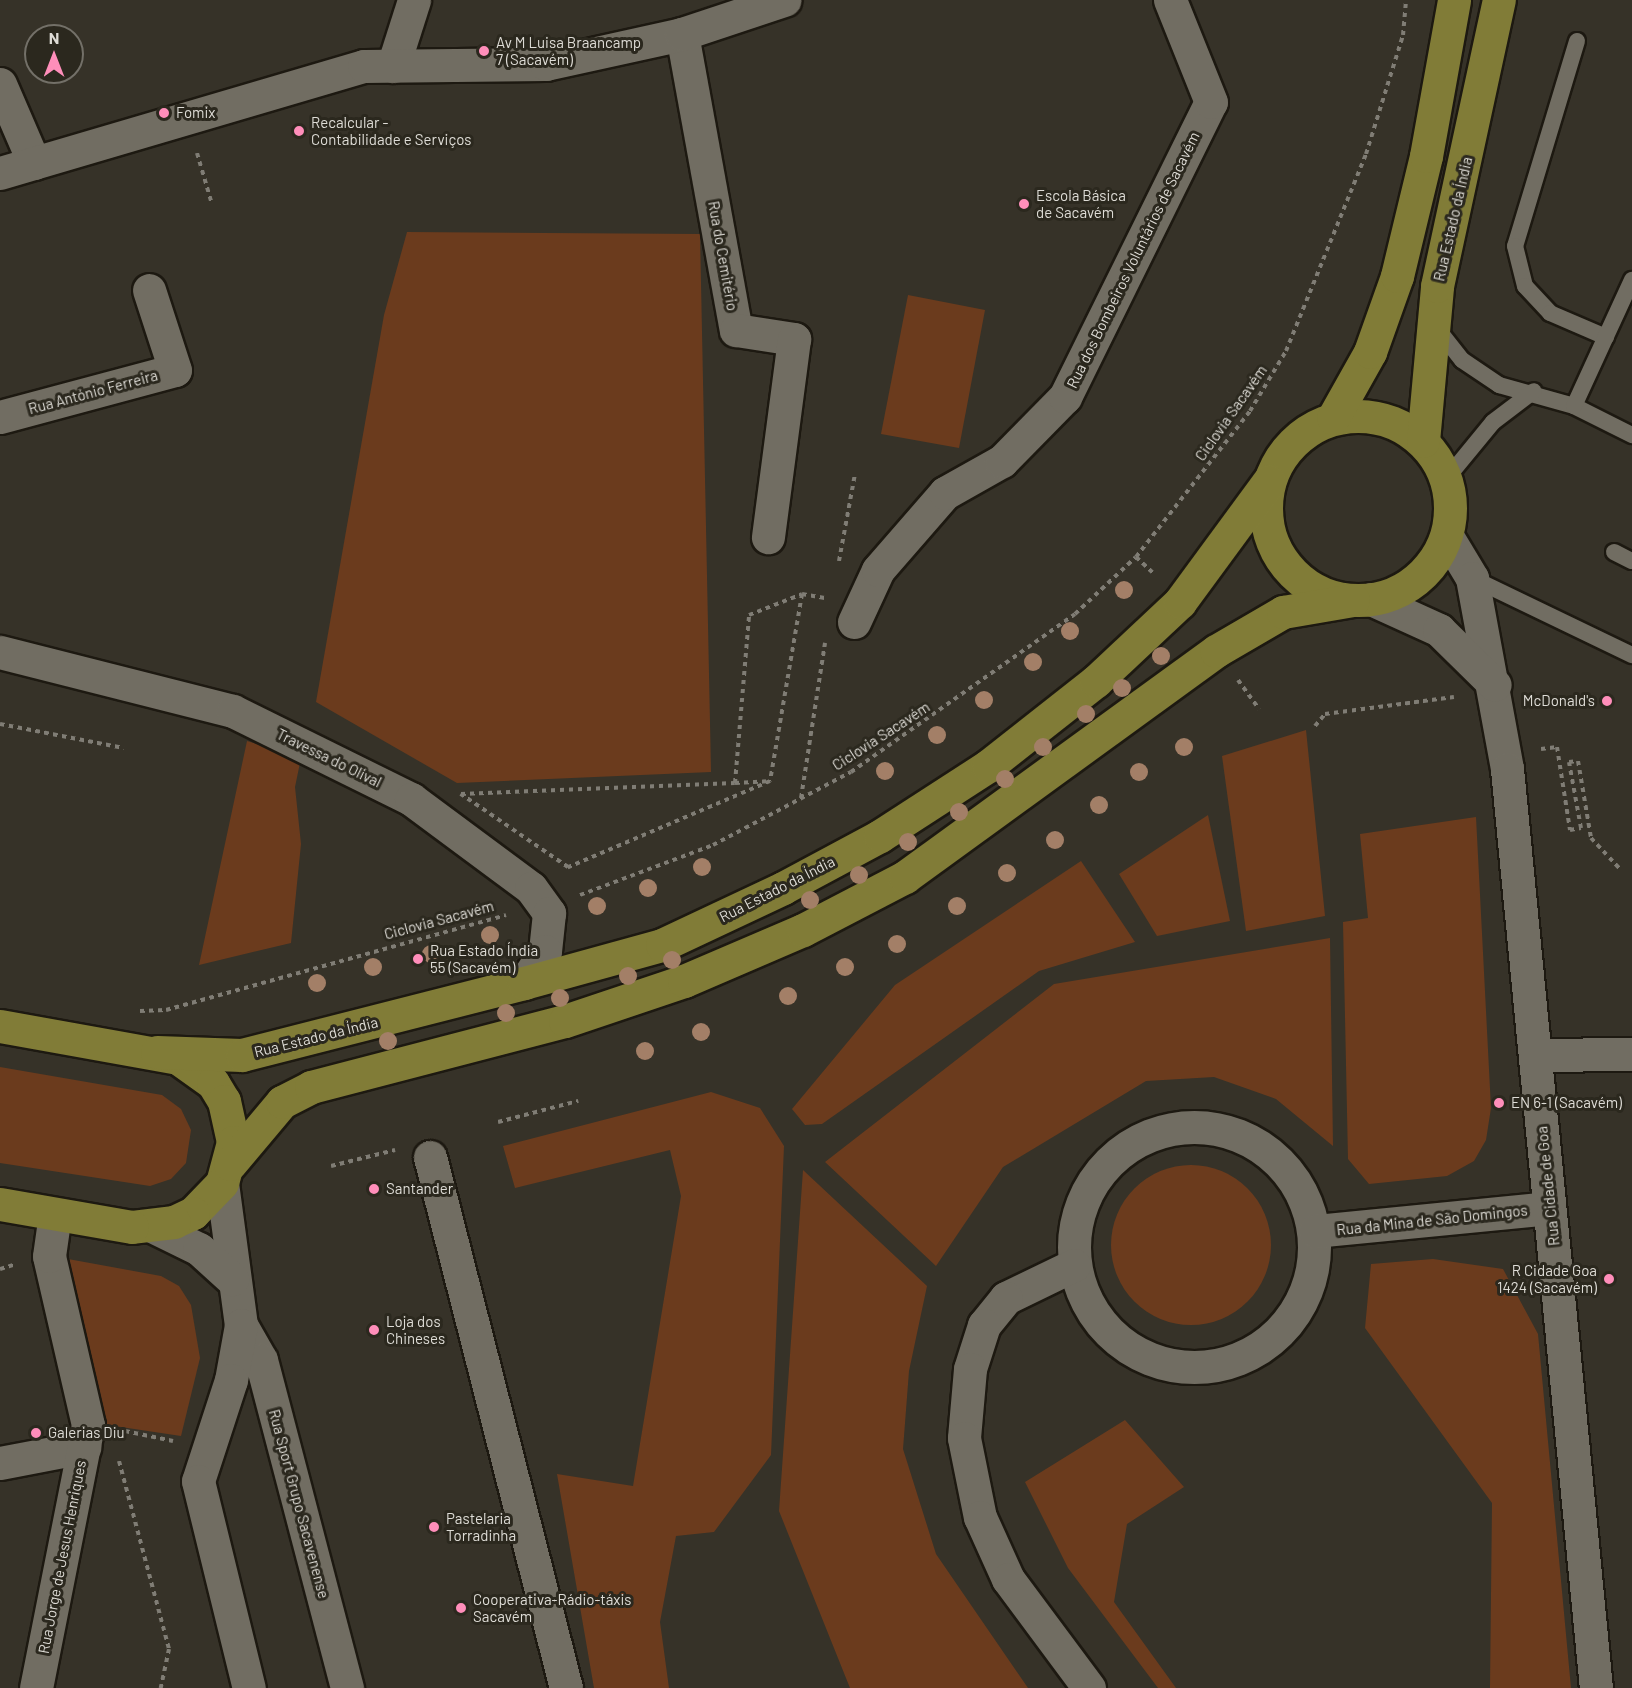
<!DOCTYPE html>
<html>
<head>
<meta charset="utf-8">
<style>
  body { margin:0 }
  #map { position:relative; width:1632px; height:1688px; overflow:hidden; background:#363228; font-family:Barlow,sans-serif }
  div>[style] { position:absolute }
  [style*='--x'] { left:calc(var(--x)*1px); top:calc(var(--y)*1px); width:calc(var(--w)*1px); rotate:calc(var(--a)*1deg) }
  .green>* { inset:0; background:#6b3b1d }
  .round { border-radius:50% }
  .path>* { height:4px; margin-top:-2px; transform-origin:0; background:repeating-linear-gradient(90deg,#807d75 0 4.5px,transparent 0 9px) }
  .roads { filter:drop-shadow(2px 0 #1d1911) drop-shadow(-2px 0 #1d1911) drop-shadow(0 2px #1d1911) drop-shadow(0 -2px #1d1911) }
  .service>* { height:16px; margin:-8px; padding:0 8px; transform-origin:8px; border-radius:8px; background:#716d62 }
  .minor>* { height:33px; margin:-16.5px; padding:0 16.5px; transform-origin:16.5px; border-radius:16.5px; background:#716d62 }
  .minor>.ring { margin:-16.5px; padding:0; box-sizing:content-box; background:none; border:33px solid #716d62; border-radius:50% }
  .tertiary>* { height:33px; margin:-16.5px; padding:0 16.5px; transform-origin:16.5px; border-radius:16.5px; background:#716d62 }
  .primary>* { height:33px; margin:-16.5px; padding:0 16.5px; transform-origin:16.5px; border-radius:16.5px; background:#817c37 }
  .primary>.ring { margin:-16.5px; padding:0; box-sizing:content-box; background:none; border:33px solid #817c37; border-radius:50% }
  .trees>* { width:18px; height:18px; margin:-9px; border-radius:50%; background:#a37f67 }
  .dots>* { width:16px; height:16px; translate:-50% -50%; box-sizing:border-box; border:3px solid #2b281e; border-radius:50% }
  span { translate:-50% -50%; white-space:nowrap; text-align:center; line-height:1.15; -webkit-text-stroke:6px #2b281e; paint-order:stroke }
  .poi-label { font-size:15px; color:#dedcd6 }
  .left { translate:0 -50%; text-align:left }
  .right { translate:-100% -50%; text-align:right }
  .street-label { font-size:15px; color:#dedcd6 }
  .north { position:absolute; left:24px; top:24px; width:60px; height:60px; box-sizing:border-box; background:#2b281e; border:2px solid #737068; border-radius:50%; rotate:0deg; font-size:16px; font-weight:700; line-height:24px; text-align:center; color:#dedcd6 }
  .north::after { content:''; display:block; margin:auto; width:21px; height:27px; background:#ff8eba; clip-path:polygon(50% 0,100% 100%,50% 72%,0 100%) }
</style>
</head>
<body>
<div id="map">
  <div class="green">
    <div style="clip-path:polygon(407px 232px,700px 234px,711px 772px,457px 783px,316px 702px,384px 315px)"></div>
    <div style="clip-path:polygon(908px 295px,985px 310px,959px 448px,881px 434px)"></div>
    <div style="clip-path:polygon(1306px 730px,1325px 916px,1246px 931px,1222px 756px)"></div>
    <div style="clip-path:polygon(247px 741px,301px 758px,295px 787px,301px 844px,291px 943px,199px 965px)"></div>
    <div style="clip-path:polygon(1208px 815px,1230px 921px,1157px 936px,1119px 874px)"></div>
    <div style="clip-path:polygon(1476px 817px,1491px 1108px,1486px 1140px,1474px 1161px,1447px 1176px,1369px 1184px,1348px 1159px,1343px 922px,1368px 918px,1360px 834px)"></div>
    <div style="clip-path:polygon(1081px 861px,1135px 942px,1039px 971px,822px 1124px,805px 1125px,792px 1109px,895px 985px)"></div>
    <div style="clip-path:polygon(1330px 938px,1333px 1146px,1276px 1099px,1214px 1077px,1146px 1081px,1003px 1167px,936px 1266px,825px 1162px,1054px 984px)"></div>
    <div style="clip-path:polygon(0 1067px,162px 1095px,181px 1109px,191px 1130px,186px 1163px,171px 1179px,150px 1186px,0 1163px)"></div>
    <div style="clip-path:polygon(711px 1092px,760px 1108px,784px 1146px,771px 1455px,714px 1532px,676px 1536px,660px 1622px,669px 1688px,594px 1688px,557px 1474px,633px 1486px,681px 1196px,670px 1150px,515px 1188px,503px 1146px)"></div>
    <div class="round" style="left:1111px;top:1165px;width:160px;height:160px"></div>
    <div style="clip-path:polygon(803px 1170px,927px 1286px,909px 1371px,903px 1449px,936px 1554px,1028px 1688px,850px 1688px,779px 1511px)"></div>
    <div style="clip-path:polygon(68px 1259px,161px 1276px,179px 1286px,191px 1305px,200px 1358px,181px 1436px,101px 1424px,63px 1283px)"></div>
    <div style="clip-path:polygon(1433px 1259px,1503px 1269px,1538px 1334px,1571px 1688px,1490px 1688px,1492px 1503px,1365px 1328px,1371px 1264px)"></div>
    <div style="clip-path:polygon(1125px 1420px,1184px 1487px,1127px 1524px,1114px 1602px,1176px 1688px,1158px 1688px,1068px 1568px,1025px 1482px)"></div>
  </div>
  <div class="path">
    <div style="--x:197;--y:153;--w:50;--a:73.7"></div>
    <div style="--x:1136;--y:557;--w:26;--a:43"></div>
    <div style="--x:839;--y:561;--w:88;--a:-79.6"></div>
    <div style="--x:802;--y:594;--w:23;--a:10"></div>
    <div style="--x:1238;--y:680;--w:36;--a:54"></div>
    <div style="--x:0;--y:724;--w:126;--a:11"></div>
    <div style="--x:1315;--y:726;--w:16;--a:-50"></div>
    <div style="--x:1325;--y:714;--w:130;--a:-7.5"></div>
    <div style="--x:1541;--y:749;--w:16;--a:-7"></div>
    <div style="--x:1557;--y:747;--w:84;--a:81.1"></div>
    <div style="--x:1570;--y:830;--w:11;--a:-10"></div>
    <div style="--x:1581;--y:828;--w:67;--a:-100.3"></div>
    <div style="--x:1569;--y:762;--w:9;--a:-6"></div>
    <div style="--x:1578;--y:761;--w:78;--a:80.4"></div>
    <div style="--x:1591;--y:838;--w:41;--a:47"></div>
    <div style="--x:770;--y:781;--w:220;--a:156.9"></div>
    <div style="--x:568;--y:867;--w:130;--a:-145.7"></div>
    <div style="--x:461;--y:794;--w:274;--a:-2.3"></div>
    <div style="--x:735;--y:783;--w:35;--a:-3"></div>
    <div style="--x:735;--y:783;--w:169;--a:-85.2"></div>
    <div style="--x:749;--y:615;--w:57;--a:-21.6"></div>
    <div style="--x:802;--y:594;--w:190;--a:99.7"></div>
    <div style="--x:801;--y:798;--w:157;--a:-81.2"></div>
    <div style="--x:580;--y:895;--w:142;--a:-20.6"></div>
    <div style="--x:713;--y:845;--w:156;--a:-27.9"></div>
    <div style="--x:851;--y:772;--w:274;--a:-35.2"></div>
    <div style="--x:1075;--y:614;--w:83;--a:-43.1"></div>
    <div style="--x:1136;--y:557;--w:185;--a:-52"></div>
    <div style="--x:1250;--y:411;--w:70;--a:-59"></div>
    <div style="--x:1286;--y:351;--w:213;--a:-67.9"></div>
    <div style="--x:1366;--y:154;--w:125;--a:-72.7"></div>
    <div style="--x:1403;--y:35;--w:35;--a:-85"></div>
    <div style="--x:140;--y:1011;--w:26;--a:-2"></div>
    <div style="--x:166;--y:1010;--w:353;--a:-15.6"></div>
    <div style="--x:498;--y:1122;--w:83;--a:-14.7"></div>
    <div style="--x:331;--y:1166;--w:66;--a:-14"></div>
    <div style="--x:0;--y:1269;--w:14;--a:-17"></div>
    <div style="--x:125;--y:1431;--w:49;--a:11.8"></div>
    <div style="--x:119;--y:1461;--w:195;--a:75.1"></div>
    <div style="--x:169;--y:1649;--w:40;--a:102"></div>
  </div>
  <div class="roads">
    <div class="service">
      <div style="--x:1577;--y:41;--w:214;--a:106.8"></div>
      <div style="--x:1515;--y:246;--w:41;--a:76"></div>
      <div style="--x:1525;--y:286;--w:37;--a:47"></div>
      <div style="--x:1550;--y:313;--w:61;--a:23.2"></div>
      <div style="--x:1436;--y:327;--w:42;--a:51.8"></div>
      <div style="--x:1462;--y:360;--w:45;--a:34"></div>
      <div style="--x:1499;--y:385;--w:78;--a:15.6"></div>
      <div style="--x:1574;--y:406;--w:65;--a:26.6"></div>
      <div style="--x:1574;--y:406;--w:139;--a:-65.3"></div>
      <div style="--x:1447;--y:478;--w:72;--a:-50.6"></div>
      <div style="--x:1493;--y:422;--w:51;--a:-37.1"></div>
      <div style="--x:1614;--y:552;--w:20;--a:27"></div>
      <div style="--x:1472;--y:578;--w:178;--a:25.7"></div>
    </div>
    <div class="minor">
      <div style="--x:682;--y:34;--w:301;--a:79.7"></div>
      <div style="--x:736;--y:330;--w:59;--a:8.8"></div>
      <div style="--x:794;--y:339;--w:200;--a:97.5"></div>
      <div style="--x:393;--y:66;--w:69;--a:-72.3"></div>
      <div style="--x:0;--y:84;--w:86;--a:66.7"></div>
      <div style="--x:0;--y:173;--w:379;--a:-16.4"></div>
      <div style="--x:364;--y:66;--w:182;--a:-0.6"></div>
      <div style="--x:546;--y:64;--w:139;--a:-12.4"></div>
      <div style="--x:682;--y:34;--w:108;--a:-18.4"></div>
      <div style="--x:0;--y:417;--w:181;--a:-15"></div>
      <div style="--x:175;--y:370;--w:84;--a:-108"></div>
      <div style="--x:854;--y:622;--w:57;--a:-65.2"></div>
      <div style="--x:878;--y:570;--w:102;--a:-49"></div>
      <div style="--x:945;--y:493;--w:65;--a:-29.3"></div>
      <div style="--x:1002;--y:461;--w:90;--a:-45.5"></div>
      <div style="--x:1065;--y:397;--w:329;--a:-63.7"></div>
      <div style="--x:1211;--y:102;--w:110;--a:-111.9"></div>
      <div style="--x:0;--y:652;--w:240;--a:14.2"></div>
      <div style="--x:233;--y:711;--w:199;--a:26.3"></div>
      <div style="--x:411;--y:799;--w:149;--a:36.6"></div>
      <div style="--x:531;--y:888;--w:31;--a:54"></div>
      <div style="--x:549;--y:913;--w:38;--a:96"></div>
      <div style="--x:545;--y:951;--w:38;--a:123"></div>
      <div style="--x:1535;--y:1055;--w:97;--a:-0.6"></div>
      <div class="ring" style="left:1074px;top:1127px;width:207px;height:207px"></div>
      <div style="--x:430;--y:1157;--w:548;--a:75.63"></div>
      <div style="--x:222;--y:1183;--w:143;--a:82.4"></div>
      <div style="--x:241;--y:1325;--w:40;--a:60.3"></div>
      <div style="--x:261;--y:1360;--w:339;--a:75.3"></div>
      <div style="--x:154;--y:1227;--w:50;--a:26.1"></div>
      <div style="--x:199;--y:1249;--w:45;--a:42.3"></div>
      <div style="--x:1315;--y:1231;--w:235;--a:-5.6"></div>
      <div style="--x:1074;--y:1265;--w:76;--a:154.1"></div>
      <div style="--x:1006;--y:1298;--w:35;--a:129"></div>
      <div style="--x:984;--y:1325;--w:46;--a:107.7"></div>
      <div style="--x:970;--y:1369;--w:69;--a:95"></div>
      <div style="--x:964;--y:1438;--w:81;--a:78.6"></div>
      <div style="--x:980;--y:1517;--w:68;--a:65.7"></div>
      <div style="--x:1008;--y:1579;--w:136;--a:53.4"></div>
      <div style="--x:241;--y:1325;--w:56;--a:100.3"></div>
      <div style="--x:231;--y:1380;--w:106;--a:108.1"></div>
      <div style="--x:198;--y:1481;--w:213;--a:76.2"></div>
      <div style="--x:0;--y:1463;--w:86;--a:-10.8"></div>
      <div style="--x:36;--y:1688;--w:268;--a:-78.8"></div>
      <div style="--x:88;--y:1425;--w:173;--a:-103"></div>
      <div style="--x:49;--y:1256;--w:42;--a:-81.9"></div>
    </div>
    <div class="tertiary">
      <div style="--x:1448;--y:538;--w:47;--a:59"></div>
      <div style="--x:1472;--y:578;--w:194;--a:79.6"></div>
      <div style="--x:1507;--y:769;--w:923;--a:84.47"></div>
      <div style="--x:1371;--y:599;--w:75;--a:24.5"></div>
      <div style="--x:1439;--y:630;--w:78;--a:44.5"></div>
    </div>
    <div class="primary">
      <div class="ring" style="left:1266px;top:416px;width:151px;height:151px"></div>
      <div style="--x:1333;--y:418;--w:76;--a:-60.7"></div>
      <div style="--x:1370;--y:352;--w:81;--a:-70.4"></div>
      <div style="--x:1397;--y:276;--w:123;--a:-76.4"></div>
      <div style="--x:1426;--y:156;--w:158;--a:-79.8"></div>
      <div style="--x:1423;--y:441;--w:156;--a:-84.8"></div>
      <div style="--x:1437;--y:286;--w:293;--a:-77.8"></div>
      <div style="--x:0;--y:1026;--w:181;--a:10.2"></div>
      <div style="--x:178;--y:1058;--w:43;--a:35.5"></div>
      <div style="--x:213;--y:1083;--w:21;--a:59"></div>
      <div style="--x:224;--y:1101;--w:42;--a:77.6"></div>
      <div style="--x:233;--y:1142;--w:42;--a:105"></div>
      <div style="--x:222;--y:1183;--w:42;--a:134"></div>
      <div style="--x:193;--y:1213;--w:21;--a:155"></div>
      <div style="--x:174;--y:1222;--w:42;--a:173.2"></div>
      <div style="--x:132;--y:1227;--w:134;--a:-170.1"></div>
      <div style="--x:157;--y:1052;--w:85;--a:2"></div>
      <div style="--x:242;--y:1055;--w:291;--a:-14.3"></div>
      <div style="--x:524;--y:983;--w:143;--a:-15.4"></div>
      <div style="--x:662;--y:945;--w:134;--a:-25.2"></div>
      <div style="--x:783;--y:888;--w:110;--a:-28.2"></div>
      <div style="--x:880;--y:836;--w:129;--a:-32.9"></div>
      <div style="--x:988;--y:766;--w:137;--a:-38.2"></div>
      <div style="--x:1096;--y:681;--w:115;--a:-43.2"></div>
      <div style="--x:1180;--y:602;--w:150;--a:-53.7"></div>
      <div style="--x:230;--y:1164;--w:81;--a:-50"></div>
      <div style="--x:282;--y:1102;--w:33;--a:-27"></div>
      <div style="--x:311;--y:1087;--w:262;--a:-14.6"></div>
      <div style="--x:565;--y:1021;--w:126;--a:-18.6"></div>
      <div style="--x:684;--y:981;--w:129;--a:-23.2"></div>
      <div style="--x:803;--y:930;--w:115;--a:-27.5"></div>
      <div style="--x:905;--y:877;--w:384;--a:-36"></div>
      <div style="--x:1216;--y:651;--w:78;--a:-30.2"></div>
      <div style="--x:1283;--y:612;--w:71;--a:-9.7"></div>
    </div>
  </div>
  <div class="trees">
    <div style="left:1124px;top:590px"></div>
    <div style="left:1070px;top:631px"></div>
    <div style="left:1161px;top:656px"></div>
    <div style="left:1033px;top:662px"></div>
    <div style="left:1122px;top:688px"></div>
    <div style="left:984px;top:700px"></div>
    <div style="left:1086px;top:714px"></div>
    <div style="left:937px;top:735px"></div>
    <div style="left:1043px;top:747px"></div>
    <div style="left:1184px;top:747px"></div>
    <div style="left:885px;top:771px"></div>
    <div style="left:1139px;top:772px"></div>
    <div style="left:1005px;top:779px"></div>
    <div style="left:1099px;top:805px"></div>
    <div style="left:959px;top:812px"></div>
    <div style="left:1055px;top:840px"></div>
    <div style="left:908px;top:842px"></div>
    <div style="left:702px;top:867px"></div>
    <div style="left:1007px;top:873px"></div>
    <div style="left:859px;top:875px"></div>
    <div style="left:648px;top:888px"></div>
    <div style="left:810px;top:900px"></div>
    <div style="left:597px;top:906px"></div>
    <div style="left:957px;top:906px"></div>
    <div style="left:490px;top:935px"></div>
    <div style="left:897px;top:944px"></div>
    <div style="left:431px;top:954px"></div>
    <div style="left:672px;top:960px"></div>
    <div style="left:373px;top:967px"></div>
    <div style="left:845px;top:967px"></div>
    <div style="left:628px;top:976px"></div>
    <div style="left:317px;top:983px"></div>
    <div style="left:788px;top:996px"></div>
    <div style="left:560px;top:998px"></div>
    <div style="left:506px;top:1013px"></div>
    <div style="left:701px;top:1032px"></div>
    <div style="left:388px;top:1041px"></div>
    <div style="left:645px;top:1051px"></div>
  </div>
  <div class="dots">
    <div style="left:484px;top:51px;background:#ff8eba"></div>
    <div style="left:164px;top:113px;background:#ff8eba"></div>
    <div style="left:299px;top:131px;background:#ff8eba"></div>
    <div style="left:1024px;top:204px;background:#ff8eba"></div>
    <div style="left:1607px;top:701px;background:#ff8eba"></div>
    <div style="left:418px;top:959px;background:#ff8eba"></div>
    <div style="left:1499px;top:1103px;background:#ff8eba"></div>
    <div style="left:374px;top:1189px;background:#ff8eba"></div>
    <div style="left:1609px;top:1279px;background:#ff8eba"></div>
    <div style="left:374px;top:1330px;background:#ff8eba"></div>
    <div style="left:36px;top:1433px;background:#ff8eba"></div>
    <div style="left:434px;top:1527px;background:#ff8eba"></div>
    <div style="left:461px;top:1608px;background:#ff8eba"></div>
  </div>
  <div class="poi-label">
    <span class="left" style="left:496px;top:51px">Av M Luisa Braancamp<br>7 (Sacavém)</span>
    <span class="left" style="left:176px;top:113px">Fomix</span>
    <span class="left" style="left:311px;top:131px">Recalcular -<br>Contabilidade e Serviços</span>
    <span class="left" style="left:1036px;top:204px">Escola Básica<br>de Sacavém</span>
    <span class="right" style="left:1595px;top:701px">McDonald's</span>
    <span class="left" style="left:430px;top:959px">Rua Estado Índia<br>55 (Sacavém)</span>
    <span class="left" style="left:1511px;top:1103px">EN 6-1 (Sacavém)</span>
    <span class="left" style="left:386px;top:1189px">Santander</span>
    <span class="right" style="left:1597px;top:1279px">R Cidade Goa<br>1424 (Sacavém)</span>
    <span class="left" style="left:386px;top:1330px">Loja dos<br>Chineses</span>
    <span class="left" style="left:48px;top:1433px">Galerias Diu</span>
    <span class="left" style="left:446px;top:1527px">Pastelaria<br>Torradinha</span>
    <span class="left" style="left:473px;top:1608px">Cooperativa-Rádio-táxis<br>Sacavém</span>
  </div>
  <div class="street-label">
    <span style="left:1453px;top:219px;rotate:-77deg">Rua Estado da Índia</span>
    <span style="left:723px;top:256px;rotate:80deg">Rua do Cemitério</span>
    <span style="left:1133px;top:260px;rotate:-64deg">Rua dos Bombeiros Voluntários de Sacavém</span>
    <span style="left:93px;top:392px;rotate:-15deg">Rua António Ferreira</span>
    <span style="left:1231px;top:413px;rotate:-55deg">Ciclovia Sacavém</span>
    <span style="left:881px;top:736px;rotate:-33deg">Ciclovia Sacavém</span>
    <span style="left:329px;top:758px;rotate:26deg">Travessa do Olival</span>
    <span style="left:777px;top:889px;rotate:-27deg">Rua Estado da Índia</span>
    <span style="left:439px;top:920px;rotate:-15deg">Ciclovia Sacavém</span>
    <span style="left:316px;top:1037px;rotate:-14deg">Rua Estado da Índia</span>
    <span style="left:1548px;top:1186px;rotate:-96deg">Rua Cidade de Goa</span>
    <span style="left:1432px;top:1220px;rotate:-6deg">Rua da Mina de São Domingos</span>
    <span style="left:299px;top:1504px;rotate:75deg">Rua Sport Grupo Sacavenense</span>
    <span style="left:62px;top:1557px;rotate:-79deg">Rua Jorge de Jesus Henriques</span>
  </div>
  <div class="north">N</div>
</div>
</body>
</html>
